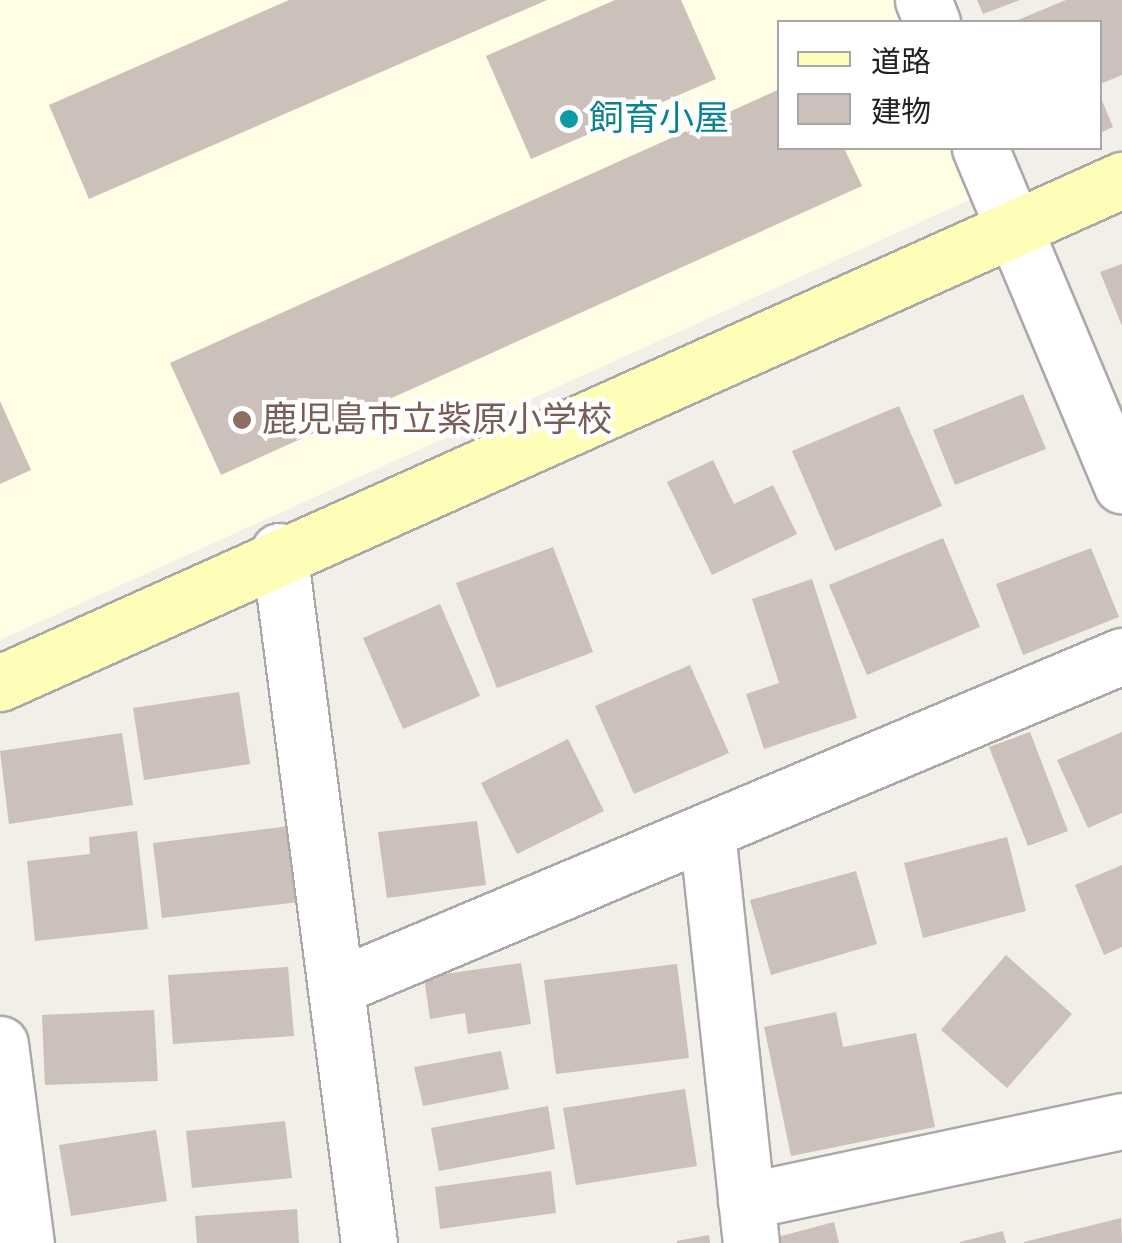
<!DOCTYPE html>
<html>
<head>
<meta charset="utf-8">
<style>
  body { margin:0 }
  #map { position:relative; width:1122px; height:1243px; overflow:hidden; background:#f2eee8; font-family:"Varela Round","Noto Sans JP",sans-serif }
  div>[style] { position:absolute }
  [style*='--x'] { left:calc(var(--x)*1px); top:calc(var(--y)*1px); width:calc(var(--w)*1px); rotate:calc(var(--a)*1deg) }
  .education>* { inset:0; background:#fffde4 }
  .building>* { inset:0; background:#cbc0ba }
  .roads { filter:drop-shadow(2px 0 #a9a9a9) drop-shadow(-2px 0 #a9a9a9) drop-shadow(0 2px #a9a9a9) drop-shadow(0 -2px #a9a9a9) }
  .street>* { height:55px; margin:-27.5px; padding:0 27.5px; transform-origin:27.5px; border-radius:27.5px; background:#fff }
  .secondary>* { height:55px; margin:-27.5px; padding:0 27.5px; transform-origin:27.5px; border-radius:27.5px; background:#fffeb9 }
  .dots>* { width:28px; height:28px; translate:-50% -50%; box-sizing:border-box; border:5px solid #fff; border-radius:50% }
  span { translate:-50% -50%; white-space:nowrap; text-align:center; line-height:1.15; -webkit-text-stroke:9px #fff; paint-order:stroke }
  .culture-label { font-size:35px; color:#0d838f }
  .left { translate:0 -50%; text-align:left }
  .education-label { font-size:35px; color:#785e54 }
  .legend { position:absolute; left:777px; top:20px; width:325px; height:130px; box-sizing:border-box; background:#fff; border:2px solid #a7a7a7; margin:0; padding:12px 18px; list-style:none; font-size:30px; color:#222 }
  .legend li { display:flex; align-items:center; gap:20px; height:50px }
  .legend b { width:50px; border:2px solid #a7a7a7 }
</style>
</head>
<body>
<div id="map">
  <div class="education">
    <div style="clip-path:polygon(0 0,899px 0,908px 22px,780px 22px,780px 148px,956px 148px,976px 197px,0 640px)"></div>
  </div>
  <div class="building">
    <div style="clip-path:polygon(289px 0,547px 0,89px 199px,49px 105px)"></div>
    <div style="clip-path:polygon(615px 0,681px 0,716px 79px,531px 159px,486px 56px)"></div>
    <div style="clip-path:polygon(977px 0,1020px 0,983px 14px)"></div>
    <div style="clip-path:polygon(1066px 0,1122px 0,1122px 75px,1100px 84px,1100px 22px,1013px 22px)"></div>
    <div style="clip-path:polygon(780px 89px,780px 148px,844px 148px,862px 186px,221px 475px,170px 363px)"></div>
    <div style="clip-path:polygon(1100px 96px,1113px 127px,1100px 133px)"></div>
    <div style="clip-path:polygon(1122px 264px,1122px 326px,1100px 272px)"></div>
    <div style="clip-path:polygon(1023px 394px,1046px 449px,955px 485px,933px 430px)"></div>
    <div style="clip-path:polygon(0 401px,31px 470px,0 484px)"></div>
    <div style="clip-path:polygon(899px 406px,942px 506px,835px 551px,792px 451px)"></div>
    <div style="clip-path:polygon(713px 460px,734px 504px,773px 485px,797px 534px,712px 575px,667px 482px)"></div>
    <div style="clip-path:polygon(943px 538px,980px 627px,867px 675px,829px 585px)"></div>
    <div style="clip-path:polygon(553px 547px,593px 652px,497px 688px,456px 583px)"></div>
    <div style="clip-path:polygon(1091px 548px,1119px 617px,1023px 655px,996px 584px)"></div>
    <div style="clip-path:polygon(812px 579px,857px 718px,764px 749px,746px 694px,779px 683px,752px 599px)"></div>
    <div style="clip-path:polygon(440px 604px,480px 696px,403px 729px,363px 638px)"></div>
    <div style="clip-path:polygon(690px 665px,729px 753px,634px 794px,595px 706px)"></div>
    <div style="clip-path:polygon(239px 692px,250px 764px,144px 780px,133px 708px)"></div>
    <div style="clip-path:polygon(1030px 732px,1068px 831px,1028px 846px,989px 747px)"></div>
    <div style="clip-path:polygon(1122px 732px,1122px 813px,1088px 828px,1057px 760px)"></div>
    <div style="clip-path:polygon(122px 733px,133px 805px,9px 824px,0 751px)"></div>
    <div style="clip-path:polygon(568px 739px,604px 811px,517px 854px,481px 783px)"></div>
    <div style="clip-path:polygon(477px 821px,486px 885px,387px 898px,378px 832px)"></div>
    <div style="clip-path:polygon(289px 826px,299px 902px,162px 918px,153px 843px)"></div>
    <div style="clip-path:polygon(137px 831px,148px 929px,35px 941px,27px 861px,90px 854px,89px 837px)"></div>
    <div style="clip-path:polygon(1007px 837px,1026px 911px,923px 938px,904px 863px)"></div>
    <div style="clip-path:polygon(1122px 865px,1122px 947px,1104px 955px,1075px 885px)"></div>
    <div style="clip-path:polygon(856px 871px,877px 944px,771px 975px,750px 900px)"></div>
    <div style="clip-path:polygon(1006px 955px,1072px 1014px,1007px 1088px,941px 1030px)"></div>
    <div style="clip-path:polygon(521px 963px,531px 1024px,468px 1034px,465px 1013px,430px 1019px,424px 977px)"></div>
    <div style="clip-path:polygon(677px 964px,689px 1058px,556px 1074px,544px 980px)"></div>
    <div style="clip-path:polygon(288px 967px,294px 1036px,173px 1044px,168px 975px)"></div>
    <div style="clip-path:polygon(154px 1010px,158px 1081px,45px 1085px,42px 1015px)"></div>
    <div style="clip-path:polygon(836px 1012px,843px 1047px,916px 1033px,935px 1127px,791px 1156px,764px 1027px)"></div>
    <div style="clip-path:polygon(501px 1051px,509px 1089px,423px 1106px,414px 1067px)"></div>
    <div style="clip-path:polygon(685px 1089px,697px 1166px,576px 1185px,563px 1108px)"></div>
    <div style="clip-path:polygon(548px 1106px,555px 1149px,439px 1171px,431px 1128px)"></div>
    <div style="clip-path:polygon(285px 1121px,292px 1178px,192px 1188px,186px 1131px)"></div>
    <div style="clip-path:polygon(156px 1130px,167px 1201px,71px 1216px,59px 1145px)"></div>
    <div style="clip-path:polygon(551px 1171px,556px 1213px,440px 1229px,435px 1187px)"></div>
    <div style="clip-path:polygon(297px 1209px,299px 1243px,197px 1243px,195px 1216px)"></div>
    <div style="clip-path:polygon(1121px 1218px,1122px 1243px,1024px 1243px,1024px 1242px)"></div>
    <div style="clip-path:polygon(834px 1222px,839px 1243px,771px 1243px,770px 1239px)"></div>
    <div style="clip-path:polygon(1003px 1231px,1006px 1243px,960px 1243px,960px 1242px)"></div>
    <div style="clip-path:polygon(709px 1235px,710px 1243px,677px 1243px,677px 1241px)"></div>
  </div>
  <div class="roads">
    <div class="street">
      <div style="--x:923;--y:0;--w:24;--a:68"></div>
      <div style="--x:980;--y:148;--w:366;--a:67.2"></div>
      <div style="--x:279;--y:551;--w:698;--a:82.59"></div>
      <div style="--x:707;--y:832;--w:413;--a:83.9"></div>
      <div style="--x:336;--y:987;--w:853;--a:-22.84"></div>
      <div style="--x:0;--y:1044;--w:201;--a:82.6"></div>
      <div style="--x:746;--y:1201;--w:384;--a:-12"></div>
    </div>
    <div class="secondary">
      <div style="--x:0;--y:683;--w:1230;--a:-24.15"></div>
    </div>
  </div>
  <div class="dots">
    <div style="left:569px;top:119px;background:#0f9aa8"></div>
    <div style="left:242px;top:420px;background:#8d6e63"></div>
  </div>
  <div class="culture-label">
    <span class="left" style="left:589px;top:119px">飼育小屋</span>
  </div>
  <div class="education-label">
    <span class="left" style="left:262px;top:420px">鹿児島市立紫原小学校</span>
  </div>
  <ul class="legend">
  <li><b style="height:12px;background:#fffeb9"></b>道路</li>
  <li><b style="height:28px;background:#cbc0ba"></b>建物</li>
  </ul>
</div>
</body>
</html>
